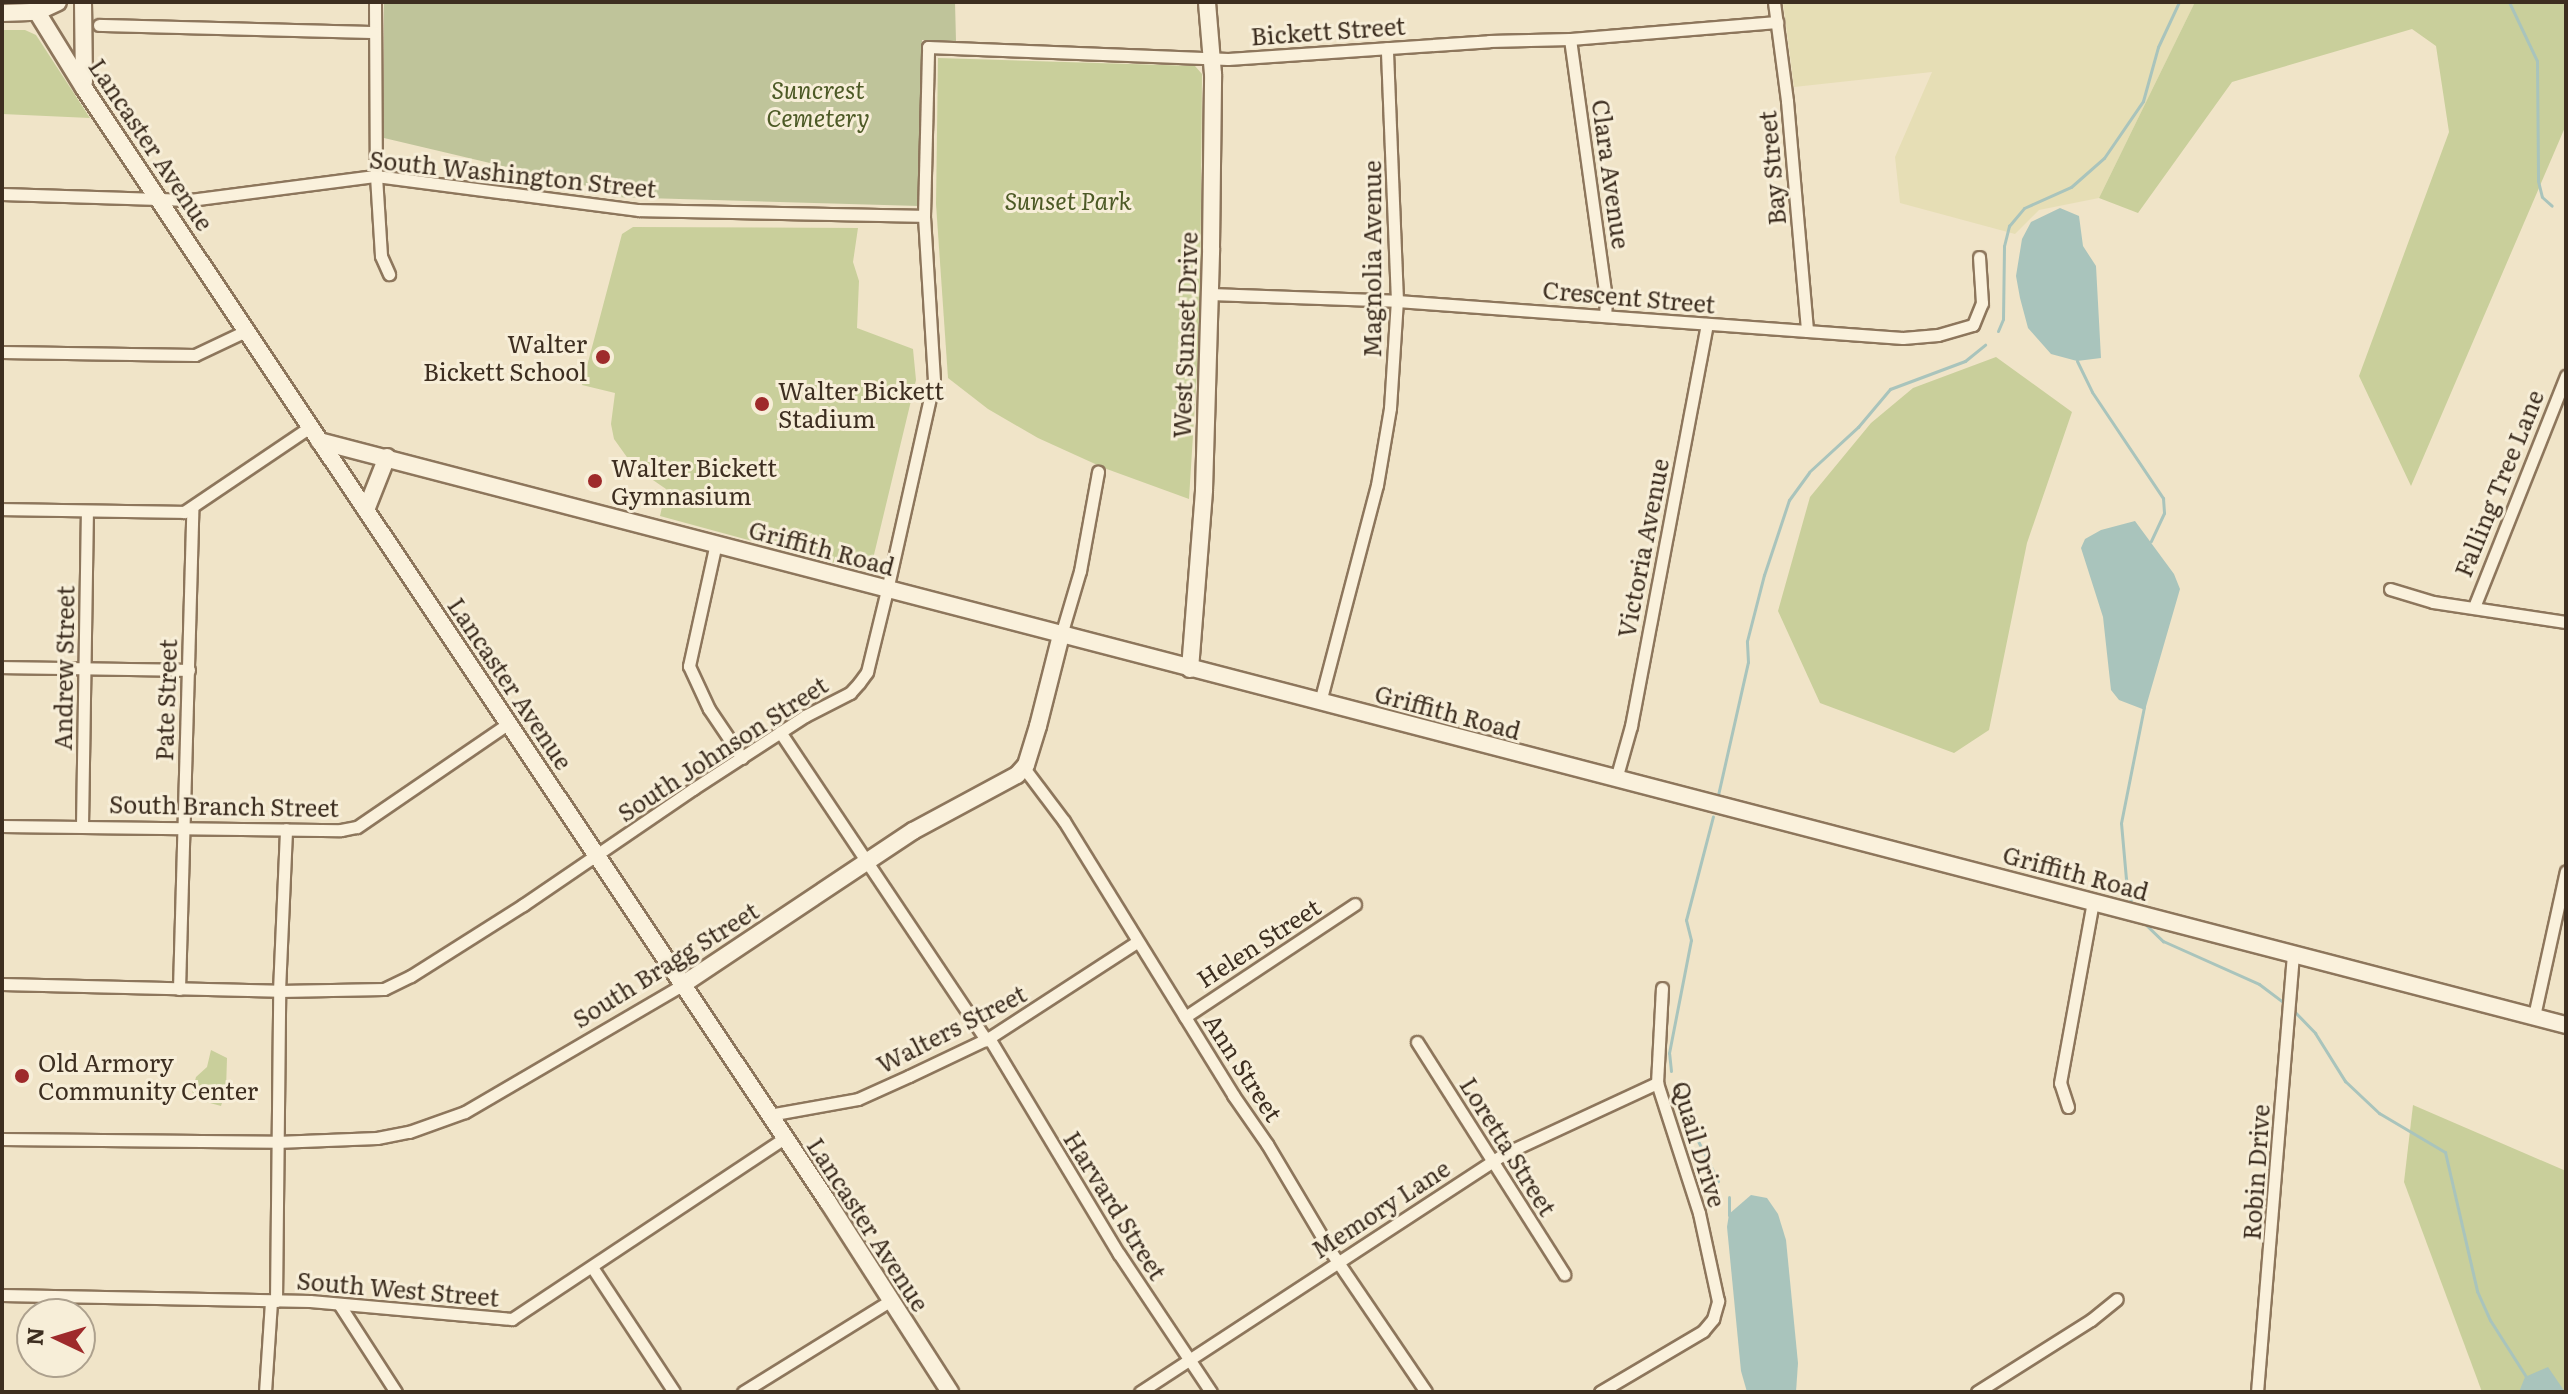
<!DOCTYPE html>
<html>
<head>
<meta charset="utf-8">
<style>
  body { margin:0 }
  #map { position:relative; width:2568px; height:1394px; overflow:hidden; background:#f0e4c8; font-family:Literata,serif }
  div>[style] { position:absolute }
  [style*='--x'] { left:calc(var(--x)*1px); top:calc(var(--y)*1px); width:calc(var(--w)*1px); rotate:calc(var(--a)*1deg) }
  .farmland>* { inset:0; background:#e6deb5 }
  .green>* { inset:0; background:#c9cf9b }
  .cemetery>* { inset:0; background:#bfc49a }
  .water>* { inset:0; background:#a9c4bc }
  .stream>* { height:3px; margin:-1.5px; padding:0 1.5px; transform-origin:1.5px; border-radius:1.5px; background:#a9c4bc }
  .roads { filter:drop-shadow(2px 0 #8d765c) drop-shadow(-2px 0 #8d765c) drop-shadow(0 2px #8d765c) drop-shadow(0 -2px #8d765c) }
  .street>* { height:11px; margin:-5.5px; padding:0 5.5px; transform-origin:5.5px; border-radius:5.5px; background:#faf1dc }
  .secondary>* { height:16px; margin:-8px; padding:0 8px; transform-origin:8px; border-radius:8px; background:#faf1dc }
  .dots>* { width:22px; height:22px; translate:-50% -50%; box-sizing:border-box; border:4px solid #f7eed8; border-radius:50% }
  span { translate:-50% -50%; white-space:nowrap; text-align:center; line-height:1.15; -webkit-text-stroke:6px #f7eed8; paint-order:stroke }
  .street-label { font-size:24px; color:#3d2e20 }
  .park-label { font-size:24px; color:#4d5a26; font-style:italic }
  .poi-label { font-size:24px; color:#3d2e20 }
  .right { translate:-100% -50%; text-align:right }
  .left { translate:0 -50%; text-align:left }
  .frame { position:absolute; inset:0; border:4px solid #3d2e20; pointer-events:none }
  .north { position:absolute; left:16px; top:1298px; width:80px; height:80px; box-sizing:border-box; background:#f7eed8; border:2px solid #ada18e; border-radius:50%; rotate:274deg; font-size:22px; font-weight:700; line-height:32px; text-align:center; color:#3d2e20 }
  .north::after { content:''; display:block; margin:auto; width:28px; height:36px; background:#9e2a2b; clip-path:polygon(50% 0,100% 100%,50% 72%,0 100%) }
</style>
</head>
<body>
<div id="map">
  <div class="farmland">
    <div style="clip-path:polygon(1783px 2px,2195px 2px,2099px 198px,2039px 210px,2015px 234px,1900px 203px,1895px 157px,1932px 72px,1794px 87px)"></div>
  </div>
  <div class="green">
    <div style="clip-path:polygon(2195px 2px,2566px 2px,2566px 125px,2411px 486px,2359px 376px,2449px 132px,2436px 46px,2412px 29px,2232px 82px,2138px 213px,2099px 198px)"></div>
    <div style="clip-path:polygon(2px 30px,25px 30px,36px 35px,90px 118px,2px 114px)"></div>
    <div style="clip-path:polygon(938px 58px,1195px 66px,1202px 74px,1200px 323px,1189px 499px,1104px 468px,1038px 438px,988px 409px,948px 378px,936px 204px)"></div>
    <div style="clip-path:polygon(633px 227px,858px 228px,853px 262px,859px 281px,857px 328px,913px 349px,916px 380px,872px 563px,852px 568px,660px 516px,666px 489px,634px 467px,614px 439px,611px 424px,615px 393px,582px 385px,622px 234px)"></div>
    <div style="clip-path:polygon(1996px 357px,2072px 412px,2027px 543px,1989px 730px,1954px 753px,1820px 703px,1778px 611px,1810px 497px,1871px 423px,1913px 388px)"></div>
    <div style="clip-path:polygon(211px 1050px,227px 1058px,226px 1090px,221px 1106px,199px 1100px,192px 1092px,196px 1077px,207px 1067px)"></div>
    <div style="clip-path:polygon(2413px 1105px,2566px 1171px,2566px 1392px,2482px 1392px,2404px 1182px)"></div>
  </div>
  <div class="cemetery">
    <div style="clip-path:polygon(384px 2px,955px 2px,956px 41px,922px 40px,919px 206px,612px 197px,608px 191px,384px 138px)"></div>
  </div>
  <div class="water">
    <div style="clip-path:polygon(2060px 208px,2079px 216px,2083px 246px,2096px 266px,2101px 358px,2077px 361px,2051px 354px,2028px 328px,2020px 298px,2016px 276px,2022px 239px,2031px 222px)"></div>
    <div style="clip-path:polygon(2135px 521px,2174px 574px,2180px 589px,2145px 710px,2119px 700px,2111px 690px,2103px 617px,2081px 548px,2085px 539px,2101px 530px)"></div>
    <div style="clip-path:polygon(1751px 1195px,1767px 1198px,1778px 1214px,1786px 1240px,1798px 1363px,1796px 1392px,1747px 1392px,1741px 1371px,1727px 1227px,1729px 1214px)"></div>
    <div style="clip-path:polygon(2548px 1367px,2565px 1392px,2519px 1392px,2525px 1377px)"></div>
  </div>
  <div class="stream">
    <div style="--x:2509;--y:2;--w:65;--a:64.6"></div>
    <div style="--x:2537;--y:61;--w:120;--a:89.5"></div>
    <div style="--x:2538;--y:181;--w:16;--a:76"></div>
    <div style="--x:2542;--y:197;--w:13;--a:42"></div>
    <div style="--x:1998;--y:331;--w:13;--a:-67"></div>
    <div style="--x:2003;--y:319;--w:73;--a:-89.2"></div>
    <div style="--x:2004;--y:246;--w:21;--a:-76"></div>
    <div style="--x:2009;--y:226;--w:23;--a:-50"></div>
    <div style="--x:2024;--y:208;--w:51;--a:-24.1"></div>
    <div style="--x:2071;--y:187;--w:44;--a:-41.3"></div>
    <div style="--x:2104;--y:158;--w:69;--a:-55.6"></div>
    <div style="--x:2143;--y:101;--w:56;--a:-74.5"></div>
    <div style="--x:2158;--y:47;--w:50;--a:-65"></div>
    <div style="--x:2077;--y:361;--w:34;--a:64"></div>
    <div style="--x:2092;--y:392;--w:128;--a:56.2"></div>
    <div style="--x:2163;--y:498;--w:15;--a:86"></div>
    <div style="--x:2164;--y:513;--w:31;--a:115"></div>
    <div style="--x:1718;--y:795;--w:136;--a:-77.3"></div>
    <div style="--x:1748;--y:662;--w:21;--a:-93"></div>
    <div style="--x:1747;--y:641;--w:68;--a:-75.6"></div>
    <div style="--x:1764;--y:575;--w:79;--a:-71.6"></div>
    <div style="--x:1789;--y:500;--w:34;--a:-54"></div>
    <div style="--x:1809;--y:472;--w:67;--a:-42.6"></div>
    <div style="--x:1858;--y:427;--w:50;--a:-49.9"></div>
    <div style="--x:1890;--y:389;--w:80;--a:-20.5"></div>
    <div style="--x:1965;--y:361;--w:26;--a:-39"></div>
    <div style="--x:2132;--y:907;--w:29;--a:-102"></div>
    <div style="--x:2126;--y:879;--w:56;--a:-95.1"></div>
    <div style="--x:2121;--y:823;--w:118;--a:-78.8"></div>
    <div style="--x:2143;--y:922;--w:28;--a:44"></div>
    <div style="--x:2163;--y:941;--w:105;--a:24.1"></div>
    <div style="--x:2259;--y:984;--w:31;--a:37"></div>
    <div style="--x:2293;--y:1010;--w:32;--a:46"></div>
    <div style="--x:2315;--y:1033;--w:57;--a:58"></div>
    <div style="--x:2345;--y:1081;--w:47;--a:43.3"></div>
    <div style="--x:2379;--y:1113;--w:77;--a:30.6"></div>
    <div style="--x:2445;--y:1152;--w:143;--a:77"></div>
    <div style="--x:2477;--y:1291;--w:32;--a:66"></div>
    <div style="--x:2490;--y:1320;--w:69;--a:57.5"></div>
    <div style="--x:1671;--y:1071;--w:18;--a:-96"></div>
    <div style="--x:1669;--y:1053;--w:115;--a:-79"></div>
    <div style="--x:1691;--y:940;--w:21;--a:-104"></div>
    <div style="--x:1686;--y:920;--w:107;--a:-75.4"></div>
    <div style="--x:1676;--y:1084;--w:26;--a:72"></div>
    <div style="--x:1689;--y:1123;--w:65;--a:63.4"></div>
    <div style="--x:1729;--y:1197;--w:18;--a:90"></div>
  </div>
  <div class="roads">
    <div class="street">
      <div style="--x:375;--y:2;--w:174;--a:89.7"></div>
      <div style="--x:376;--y:176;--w:80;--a:86.4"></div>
      <div style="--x:381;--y:256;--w:20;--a:66"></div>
      <div style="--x:1774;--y:2;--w:100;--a:82.5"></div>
      <div style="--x:1787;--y:101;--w:231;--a:85"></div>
      <div style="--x:99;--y:25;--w:276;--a:1.5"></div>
      <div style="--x:1570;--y:39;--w:262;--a:82.1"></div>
      <div style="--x:1606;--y:299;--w:17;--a:93"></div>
      <div style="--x:2;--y:194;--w:188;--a:1.8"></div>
      <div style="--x:190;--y:200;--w:188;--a:-7.4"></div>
      <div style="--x:376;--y:176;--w:265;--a:7.4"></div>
      <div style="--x:639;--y:210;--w:285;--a:1.2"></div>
      <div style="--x:1209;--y:294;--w:188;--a:2.1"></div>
      <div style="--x:1397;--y:301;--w:507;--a:4.18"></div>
      <div style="--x:1903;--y:338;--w:35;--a:-5"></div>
      <div style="--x:1938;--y:335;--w:36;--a:-16"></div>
      <div style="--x:1973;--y:325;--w:24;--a:-68"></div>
      <div style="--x:1982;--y:303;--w:46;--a:-93.7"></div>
      <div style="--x:2;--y:352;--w:193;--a:0.9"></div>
      <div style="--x:195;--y:355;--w:59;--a:-25.3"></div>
      <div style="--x:2;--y:509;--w:182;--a:0.9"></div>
      <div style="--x:184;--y:512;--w:152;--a:-34"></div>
      <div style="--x:716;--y:543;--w:126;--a:102.4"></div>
      <div style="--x:689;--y:666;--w:47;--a:65.1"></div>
      <div style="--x:709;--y:709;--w:59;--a:56"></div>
      <div style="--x:2390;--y:589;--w:45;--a:16.8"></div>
      <div style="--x:2433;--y:602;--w:134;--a:8.6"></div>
      <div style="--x:2474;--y:607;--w:249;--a:-68.3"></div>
      <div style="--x:1061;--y:635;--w:67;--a:-73.5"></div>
      <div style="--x:1080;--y:571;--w:101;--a:-79.7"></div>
      <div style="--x:2;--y:667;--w:187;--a:0.9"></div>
      <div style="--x:1320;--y:702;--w:224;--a:-75.3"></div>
      <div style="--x:1377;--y:485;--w:78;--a:-80.4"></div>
      <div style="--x:1390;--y:408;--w:107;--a:-86.3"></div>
      <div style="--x:1397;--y:301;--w:253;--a:-92.3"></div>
      <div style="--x:780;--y:732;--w:371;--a:56.2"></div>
      <div style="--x:1024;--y:768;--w:66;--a:53"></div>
      <div style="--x:1064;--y:821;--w:322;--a:58.3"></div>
      <div style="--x:1233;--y:1095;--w:60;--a:55.2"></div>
      <div style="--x:1267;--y:1144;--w:126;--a:59.3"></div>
      <div style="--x:1331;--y:1252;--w:169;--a:55.8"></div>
      <div style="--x:1616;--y:779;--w:55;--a:-74.2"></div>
      <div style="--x:1631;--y:726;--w:409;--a:-79.3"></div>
      <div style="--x:2;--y:826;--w:339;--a:0.7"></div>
      <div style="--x:341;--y:830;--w:16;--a:-11"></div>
      <div style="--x:357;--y:827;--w:184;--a:-34.4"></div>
      <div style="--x:82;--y:826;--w:315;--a:-89.1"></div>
      <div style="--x:2;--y:984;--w:277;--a:1.4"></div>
      <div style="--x:279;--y:991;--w:105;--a:-1.1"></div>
      <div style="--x:384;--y:989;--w:30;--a:-26"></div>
      <div style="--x:411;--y:976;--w:133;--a:-32.4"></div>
      <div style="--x:523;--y:905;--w:206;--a:-34.3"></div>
      <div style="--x:693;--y:789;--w:134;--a:-33.1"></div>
      <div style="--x:805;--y:716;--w:51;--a:-27.1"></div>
      <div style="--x:850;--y:693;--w:13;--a:-48"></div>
      <div style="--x:859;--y:683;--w:14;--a:-54"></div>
      <div style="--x:867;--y:672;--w:84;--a:-76.3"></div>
      <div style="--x:887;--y:590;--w:215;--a:-77.4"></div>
      <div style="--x:934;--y:380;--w:164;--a:-93.5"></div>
      <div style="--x:924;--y:216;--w:169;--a:-88.6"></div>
      <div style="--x:928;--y:47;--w:300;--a:2.3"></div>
      <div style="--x:1228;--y:59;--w:262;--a:-3.9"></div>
      <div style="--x:1489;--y:41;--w:81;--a:-1.4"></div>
      <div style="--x:1570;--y:39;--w:208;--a:-4.7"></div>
      <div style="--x:179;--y:989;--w:479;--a:-88.4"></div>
      <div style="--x:2534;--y:1016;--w:148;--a:-77.6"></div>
      <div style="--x:1185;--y:1017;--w:204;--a:-33.6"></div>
      <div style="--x:989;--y:1038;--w:252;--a:59"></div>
      <div style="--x:1119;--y:1254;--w:166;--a:56.3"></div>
      <div style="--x:1417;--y:1042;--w:275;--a:57.6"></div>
      <div style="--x:2068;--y:1107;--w:25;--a:-108"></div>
      <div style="--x:2060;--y:1083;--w:185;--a:-79.7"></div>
      <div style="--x:769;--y:1115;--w:90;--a:-10.2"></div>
      <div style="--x:858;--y:1099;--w:56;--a:-24.3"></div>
      <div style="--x:909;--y:1076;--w:89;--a:-25.4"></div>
      <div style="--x:989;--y:1038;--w:176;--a:-33"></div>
      <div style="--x:2;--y:1139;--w:274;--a:0.6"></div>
      <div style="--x:276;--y:1142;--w:101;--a:-2.3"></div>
      <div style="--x:377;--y:1138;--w:33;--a:-11"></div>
      <div style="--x:409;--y:1132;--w:59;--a:-19.7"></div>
      <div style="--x:465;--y:1112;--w:251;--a:-30.3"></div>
      <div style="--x:592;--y:1267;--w:149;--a:56.7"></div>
      <div style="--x:2;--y:1295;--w:308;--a:1.1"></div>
      <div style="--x:310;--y:1301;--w:203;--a:5.1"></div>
      <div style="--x:512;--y:1319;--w:327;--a:-33.6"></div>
      <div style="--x:276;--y:1301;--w:310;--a:-89.4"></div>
      <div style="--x:279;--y:991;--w:162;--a:-87.5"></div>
      <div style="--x:339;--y:1304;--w:105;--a:57.1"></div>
      <div style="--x:265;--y:1392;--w:91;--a:-86.2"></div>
      <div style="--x:743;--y:1392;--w:173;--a:-31.8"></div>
      <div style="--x:1140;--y:1392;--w:435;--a:-33.2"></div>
      <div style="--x:1504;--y:1154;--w:169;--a:-24.9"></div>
      <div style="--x:1600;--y:1392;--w:120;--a:-30.6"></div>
      <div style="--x:1703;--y:1331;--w:16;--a:-50"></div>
      <div style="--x:1713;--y:1319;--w:19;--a:-74"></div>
      <div style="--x:1718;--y:1301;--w:90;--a:-102.2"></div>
      <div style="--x:1699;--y:1213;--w:137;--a:-107.9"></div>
      <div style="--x:1657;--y:1083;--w:95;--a:-87"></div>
      <div style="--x:1977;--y:1392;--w:135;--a:-32.3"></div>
      <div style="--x:2091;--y:1320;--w:33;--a:-39"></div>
      <div style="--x:2257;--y:1392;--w:439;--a:-85.3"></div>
    </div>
    <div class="secondary">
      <div style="--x:83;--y:2;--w:80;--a:89.3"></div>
      <div style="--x:37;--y:12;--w:89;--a:58.3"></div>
      <div style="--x:84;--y:88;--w:1340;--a:56.26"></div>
      <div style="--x:828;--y:1202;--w:226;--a:57.3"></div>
      <div style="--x:2;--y:13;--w:35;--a:-2"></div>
      <div style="--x:37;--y:12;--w:23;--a:-25"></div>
      <div style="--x:319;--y:441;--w:2322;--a:14.57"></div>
      <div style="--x:366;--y:510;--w:57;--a:-68.4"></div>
      <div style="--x:1190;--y:669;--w:180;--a:-85.5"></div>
      <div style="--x:1204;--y:490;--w:242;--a:-88.3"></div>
      <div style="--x:1211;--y:248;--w:174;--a:-89.3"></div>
      <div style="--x:1213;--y:74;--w:72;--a:-94.8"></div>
      <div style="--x:682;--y:985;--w:278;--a:-33.7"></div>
      <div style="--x:913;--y:831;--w:118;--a:-28.3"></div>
      <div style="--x:1017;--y:775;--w:13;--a:-48"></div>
      <div style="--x:1026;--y:765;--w:41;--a:-72.9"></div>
      <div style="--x:1038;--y:726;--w:94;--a:-75.8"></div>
    </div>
  </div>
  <div class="dots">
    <div style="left:603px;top:357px;background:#9e2a2b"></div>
    <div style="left:762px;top:404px;background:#9e2a2b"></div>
    <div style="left:595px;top:481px;background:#9e2a2b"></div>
    <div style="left:22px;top:1076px;background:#9e2a2b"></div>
  </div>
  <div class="street-label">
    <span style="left:1328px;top:30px;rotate:-4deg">Bickett Street</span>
    <span style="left:152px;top:144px;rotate:56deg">Lancaster Avenue</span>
    <span style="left:1771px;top:168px;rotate:-95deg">Bay Street</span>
    <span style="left:513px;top:173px;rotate:6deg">South Washington Street</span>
    <span style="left:1612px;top:174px;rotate:82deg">Clara Avenue</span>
    <span style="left:1371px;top:259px;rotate:-90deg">Magnolia Avenue</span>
    <span style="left:1629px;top:296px;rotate:5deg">Crescent Street</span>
    <span style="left:1184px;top:335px;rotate:-88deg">West Sunset Drive</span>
    <span style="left:2498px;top:483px;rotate:-68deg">Falling Tree Lane</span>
    <span style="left:822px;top:547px;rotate:15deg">Griffith Road</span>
    <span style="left:1642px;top:548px;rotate:-79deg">Victoria Avenue</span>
    <span style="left:63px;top:668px;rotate:-89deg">Andrew Street</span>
    <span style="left:511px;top:683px;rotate:56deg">Lancaster Avenue</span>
    <span style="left:165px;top:700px;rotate:-88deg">Pate Street</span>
    <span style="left:1448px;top:711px;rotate:15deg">Griffith Road</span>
    <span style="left:722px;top:748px;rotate:-33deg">South Johnson Street</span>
    <span style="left:224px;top:805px;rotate:1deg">South Branch Street</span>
    <span style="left:2076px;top:872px;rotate:15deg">Griffith Road</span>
    <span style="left:1258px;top:942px;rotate:-33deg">Helen Street</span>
    <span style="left:665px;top:964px;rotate:-32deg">South Bragg Street</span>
    <span style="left:951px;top:1028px;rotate:-27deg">Walters Street</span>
    <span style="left:1244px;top:1067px;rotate:57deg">Ann Street</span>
    <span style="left:1700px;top:1144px;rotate:73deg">Quail Drive</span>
    <span style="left:1509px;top:1146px;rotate:58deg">Loretta Street</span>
    <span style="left:2255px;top:1172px;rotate:-86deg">Robin Drive</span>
    <span style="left:1116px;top:1205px;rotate:58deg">Harvard Street</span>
    <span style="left:1380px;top:1208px;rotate:-33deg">Memory Lane</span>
    <span style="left:869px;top:1224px;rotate:57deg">Lancaster Avenue</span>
    <span style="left:398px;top:1288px;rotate:5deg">South West Street</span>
  </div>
  <div class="park-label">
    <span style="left:818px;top:103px">Suncrest<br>Cemetery</span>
    <span style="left:1068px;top:200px">Sunset Park</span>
  </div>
  <div class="poi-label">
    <span class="right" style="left:587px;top:357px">Walter<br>Bickett School</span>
    <span class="left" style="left:778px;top:404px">Walter Bickett<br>Stadium</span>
    <span class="left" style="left:611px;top:481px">Walter Bickett<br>Gymnasium</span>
    <span class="left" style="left:38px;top:1076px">Old Armory<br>Community Center</span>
  </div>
  <div class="frame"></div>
  <div class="north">N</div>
</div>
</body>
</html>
